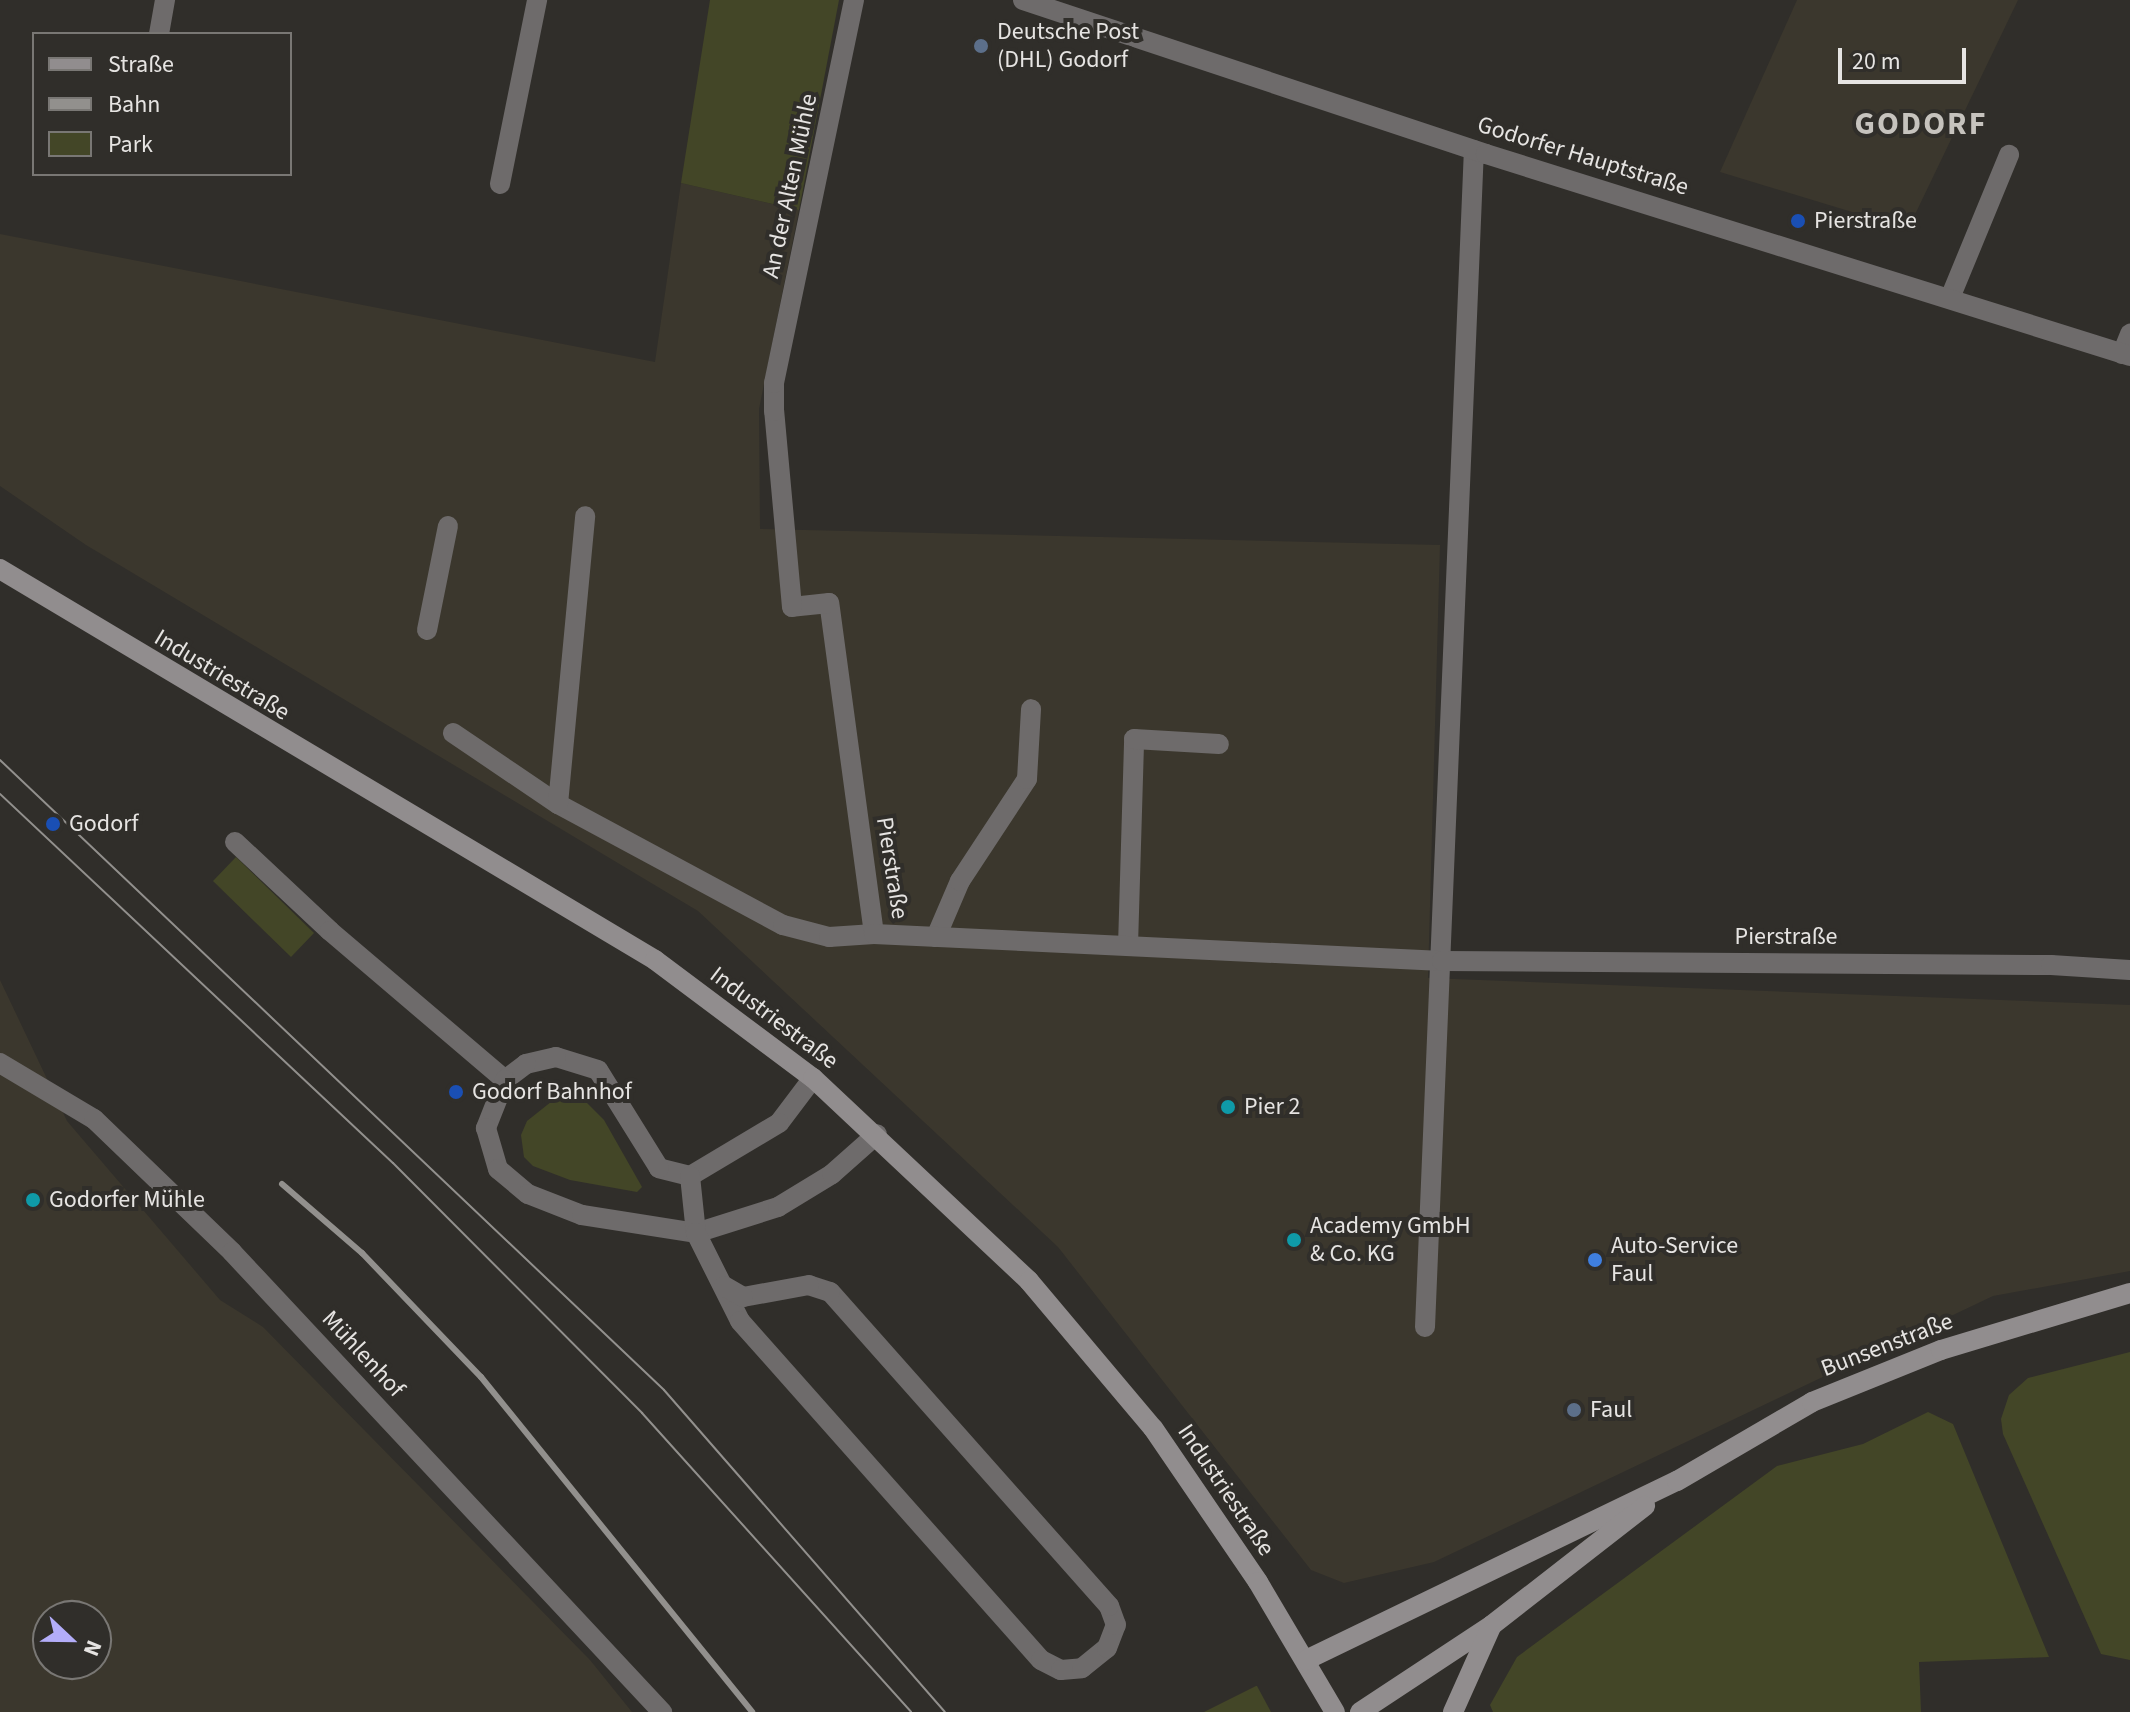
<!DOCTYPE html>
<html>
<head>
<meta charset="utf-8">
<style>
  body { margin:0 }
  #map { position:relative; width:2130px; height:1712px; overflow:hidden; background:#302e2a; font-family:"Source Sans 3",sans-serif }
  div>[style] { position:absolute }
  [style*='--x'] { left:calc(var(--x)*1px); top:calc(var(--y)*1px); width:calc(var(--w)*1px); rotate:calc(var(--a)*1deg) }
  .built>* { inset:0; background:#3b372d }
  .green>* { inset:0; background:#434627 }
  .service>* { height:20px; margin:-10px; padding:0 10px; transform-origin:10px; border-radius:10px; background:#6e6b6b }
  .minor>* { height:20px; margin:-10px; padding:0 10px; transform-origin:10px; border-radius:10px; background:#6e6b6b }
  .tertiary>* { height:20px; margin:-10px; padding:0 10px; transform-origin:10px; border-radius:10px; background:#6e6b6b }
  .secondary>* { height:20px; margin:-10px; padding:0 10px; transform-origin:10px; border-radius:10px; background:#918d8e }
  .tram>* { height:2px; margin:-1px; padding:0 1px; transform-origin:1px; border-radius:1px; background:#92908d }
  .rail>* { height:6px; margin:-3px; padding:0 3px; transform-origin:3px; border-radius:3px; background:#92908d }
  .dots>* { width:22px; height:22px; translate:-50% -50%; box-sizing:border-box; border:4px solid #302e2a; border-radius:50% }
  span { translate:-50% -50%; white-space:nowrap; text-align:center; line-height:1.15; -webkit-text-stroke:8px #302e2a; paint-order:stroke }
  .poi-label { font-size:24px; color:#e6e4e2 }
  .left { translate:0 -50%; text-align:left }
  .street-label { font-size:24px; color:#e6e4e2 }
  .district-label { font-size:32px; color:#c6c3be; font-weight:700; letter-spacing:2px }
  .legend { position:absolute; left:32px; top:32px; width:260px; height:144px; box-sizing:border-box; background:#302e2a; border:2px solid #797774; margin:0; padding:10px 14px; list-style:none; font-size:24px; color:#e6e4e2 }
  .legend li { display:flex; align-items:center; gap:16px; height:40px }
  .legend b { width:40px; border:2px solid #797774 }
  .north { position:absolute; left:32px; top:1600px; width:80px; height:80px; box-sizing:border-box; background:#302e2a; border:2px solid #797774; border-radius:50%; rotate:112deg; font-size:22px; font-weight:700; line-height:32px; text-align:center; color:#e6e4e2 }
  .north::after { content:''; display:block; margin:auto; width:28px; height:36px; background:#b3adf9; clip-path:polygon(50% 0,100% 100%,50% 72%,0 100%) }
  .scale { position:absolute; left:1838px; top:48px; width:128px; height:36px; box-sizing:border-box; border:4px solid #e6e4e2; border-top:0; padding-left:10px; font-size:24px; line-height:28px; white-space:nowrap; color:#e6e4e2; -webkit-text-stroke:6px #302e2a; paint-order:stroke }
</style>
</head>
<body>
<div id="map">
  <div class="built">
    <div style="clip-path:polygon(1797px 0,2018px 0,1908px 229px,1720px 172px)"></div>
    <div style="clip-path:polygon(681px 183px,799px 210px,759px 409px,760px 529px,1440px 545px,1428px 978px,2130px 1005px,2130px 1271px,1993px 1296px,1434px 1562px,1344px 1583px,1311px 1570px,1058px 1247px,698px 911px,86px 545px,0 486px,0 234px,655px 362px)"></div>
    <div style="clip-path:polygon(evenodd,0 980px,67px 1121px,220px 1300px,263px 1327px,590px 1660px,632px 1712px,0 1712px,0 980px,48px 1616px,96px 1616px,96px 1664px,48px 1664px,48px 1616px)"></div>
  </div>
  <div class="green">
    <div style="clip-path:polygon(710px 0,839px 0,799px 210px,681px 183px)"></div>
    <div style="clip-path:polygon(236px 857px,314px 933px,291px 957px,213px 881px)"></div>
    <div style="clip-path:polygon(561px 1094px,583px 1099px,604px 1120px,642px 1187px,637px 1192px,570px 1180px,533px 1166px,524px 1157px,521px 1135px,527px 1121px)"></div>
    <div style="clip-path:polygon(2130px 1352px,2130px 1660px,2101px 1654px,2003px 1434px,2001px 1419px,2009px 1395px,2028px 1378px)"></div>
    <div style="clip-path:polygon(1928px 1412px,1953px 1424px,2049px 1657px,1919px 1662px,1921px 1712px,1493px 1712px,1490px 1705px,1517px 1657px,1777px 1466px,1863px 1444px)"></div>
    <div style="clip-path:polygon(1257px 1686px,1271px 1712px,1204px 1712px,1256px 1686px)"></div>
  </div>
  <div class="service">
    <div style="--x:159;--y:34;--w:35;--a:-80"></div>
    <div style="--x:500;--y:184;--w:188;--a:-78.6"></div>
    <div style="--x:1950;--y:298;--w:155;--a:-67.6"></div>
    <div style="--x:2122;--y:354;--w:22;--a:-68"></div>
    <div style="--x:427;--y:630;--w:106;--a:-78.6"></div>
    <div style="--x:453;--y:733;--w:127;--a:34.1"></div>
    <div style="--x:558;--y:804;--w:255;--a:28.3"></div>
    <div style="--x:783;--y:925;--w:48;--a:14.6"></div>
    <div style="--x:829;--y:937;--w:45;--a:-3.8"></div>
    <div style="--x:874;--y:934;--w:334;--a:-97.7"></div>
    <div style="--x:829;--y:603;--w:37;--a:174"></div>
    <div style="--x:792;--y:607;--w:197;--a:-95.2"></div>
    <div style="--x:774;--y:411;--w:28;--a:-90"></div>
    <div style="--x:774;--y:383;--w:391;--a:-78.2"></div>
    <div style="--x:558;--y:804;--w:289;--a:-84.6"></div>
    <div style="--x:235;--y:842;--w:130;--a:43.1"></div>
    <div style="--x:330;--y:931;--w:230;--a:40.4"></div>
    <div style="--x:936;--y:937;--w:61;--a:-66.8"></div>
    <div style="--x:960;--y:881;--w:122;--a:-56.7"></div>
    <div style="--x:1027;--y:779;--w:70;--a:-86.7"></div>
    <div style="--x:1128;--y:946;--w:207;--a:-88.3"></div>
    <div style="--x:1134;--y:739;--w:85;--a:3.4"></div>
    <div style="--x:0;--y:1063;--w:109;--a:30.8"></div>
    <div style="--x:813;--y:1078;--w:56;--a:127.1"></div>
    <div style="--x:779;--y:1123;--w:104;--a:149.2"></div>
    <div style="--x:690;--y:1176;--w:32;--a:-166"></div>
    <div style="--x:659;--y:1168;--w:115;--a:-121.9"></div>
    <div style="--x:598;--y:1070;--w:44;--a:-162.8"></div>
    <div style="--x:556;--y:1057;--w:31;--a:167"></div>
    <div style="--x:526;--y:1064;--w:26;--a:143"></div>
    <div style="--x:505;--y:1080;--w:52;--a:111.6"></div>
    <div style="--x:486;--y:1128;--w:43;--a:73.7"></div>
    <div style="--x:498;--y:1169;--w:39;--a:40"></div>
    <div style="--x:528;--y:1194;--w:58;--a:21.3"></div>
    <div style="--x:582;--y:1215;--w:115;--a:9"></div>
    <div style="--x:696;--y:1233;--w:86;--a:-17.6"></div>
    <div style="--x:778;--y:1207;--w:63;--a:-31.4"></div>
    <div style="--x:832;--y:1174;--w:60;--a:-41.6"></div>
    <div style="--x:690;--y:1176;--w:57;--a:84"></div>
    <div style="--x:696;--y:1233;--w:98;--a:63.4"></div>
    <div style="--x:740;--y:1321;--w:453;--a:48.4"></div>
    <div style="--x:1041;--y:1660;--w:22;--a:27"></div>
    <div style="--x:1061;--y:1670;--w:21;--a:-5"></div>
    <div style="--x:1082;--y:1668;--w:32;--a:-39"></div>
    <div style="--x:1107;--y:1648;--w:25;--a:-69"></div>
    <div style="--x:1116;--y:1625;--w:20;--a:-110"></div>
    <div style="--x:1109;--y:1606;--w:420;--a:-131.6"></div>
    <div style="--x:830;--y:1292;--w:22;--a:-162"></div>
    <div style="--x:809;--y:1285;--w:67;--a:169.7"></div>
    <div style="--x:743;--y:1297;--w:22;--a:-150"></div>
    <div style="--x:1425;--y:1327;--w:1178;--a:-87.62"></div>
  </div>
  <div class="minor">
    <div style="--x:874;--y:934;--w:569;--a:2.72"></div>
    <div style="--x:1442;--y:961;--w:609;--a:0.38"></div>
    <div style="--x:2051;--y:965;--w:79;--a:3.6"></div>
    <div style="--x:94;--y:1119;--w:192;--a:43.9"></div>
    <div style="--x:232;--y:1252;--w:630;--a:46.93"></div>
  </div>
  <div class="tertiary">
    <div style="--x:1023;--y:0;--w:488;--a:18.4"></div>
    <div style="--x:1486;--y:154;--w:675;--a:17.41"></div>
  </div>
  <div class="secondary">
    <div style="--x:0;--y:569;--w:763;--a:30.83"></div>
    <div style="--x:655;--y:960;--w:197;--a:36.8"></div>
    <div style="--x:813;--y:1078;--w:296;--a:43.2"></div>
    <div style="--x:1029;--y:1281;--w:192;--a:49.9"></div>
    <div style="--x:1153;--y:1428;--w:186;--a:55.7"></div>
    <div style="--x:1258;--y:1582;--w:151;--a:59.4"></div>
    <div style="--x:1306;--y:1660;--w:412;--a:-25.8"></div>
    <div style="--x:1677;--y:1481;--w:156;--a:-30.3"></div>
    <div style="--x:1812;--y:1402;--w:139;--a:-22"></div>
    <div style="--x:1941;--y:1350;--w:197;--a:-16.8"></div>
    <div style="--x:1360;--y:1712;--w:158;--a:-33.4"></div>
    <div style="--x:1492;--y:1625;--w:194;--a:-37.9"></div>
    <div style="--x:1453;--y:1712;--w:95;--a:-65.9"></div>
  </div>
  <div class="tram">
    <div style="--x:0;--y:760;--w:915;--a:43.49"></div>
    <div style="--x:664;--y:1390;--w:427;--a:48.9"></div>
    <div style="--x:0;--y:794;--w:539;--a:43.2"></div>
    <div style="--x:393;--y:1163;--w:353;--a:45.1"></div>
    <div style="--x:642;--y:1413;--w:402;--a:48"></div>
  </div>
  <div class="rail">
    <div style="--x:282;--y:1184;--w:106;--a:40.8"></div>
    <div style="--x:362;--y:1253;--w:172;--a:46.2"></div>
    <div style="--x:481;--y:1377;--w:431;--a:51"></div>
  </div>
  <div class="dots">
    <div style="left:981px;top:46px;background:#5c6f8a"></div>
    <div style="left:1798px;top:221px;background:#1a4fb4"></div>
    <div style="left:53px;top:824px;background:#1a4fb4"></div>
    <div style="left:456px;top:1092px;background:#1a4fb4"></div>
    <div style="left:1228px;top:1107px;background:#0f9aa8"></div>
    <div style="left:33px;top:1200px;background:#0f9aa8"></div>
    <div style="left:1294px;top:1240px;background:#0f9aa8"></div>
    <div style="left:1595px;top:1260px;background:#3f7fe0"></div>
    <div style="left:1574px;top:1410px;background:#5c6f8a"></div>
  </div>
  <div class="poi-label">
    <span class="left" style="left:997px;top:46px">Deutsche Post<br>(DHL) Godorf</span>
    <span class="left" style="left:1814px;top:221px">Pierstraße</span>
    <span class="left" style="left:69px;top:824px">Godorf</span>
    <span class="left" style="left:472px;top:1092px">Godorf Bahnhof</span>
    <span class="left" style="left:1244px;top:1107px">Pier 2</span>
    <span class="left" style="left:49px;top:1200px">Godorfer Mühle</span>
    <span class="left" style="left:1310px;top:1240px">Academy GmbH<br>&amp; Co. KG</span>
    <span class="left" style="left:1611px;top:1260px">Auto-Service<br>Faul</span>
    <span class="left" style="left:1590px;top:1410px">Faul</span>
  </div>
  <div class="street-label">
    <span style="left:1583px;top:156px;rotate:17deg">Godorfer Hauptstraße</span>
    <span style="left:790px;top:186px;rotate:-78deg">An der Alten Mühle</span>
    <span style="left:222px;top:675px;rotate:31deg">Industriestraße</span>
    <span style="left:892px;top:868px;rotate:81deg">Pierstraße</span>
    <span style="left:1786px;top:937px">Pierstraße</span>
    <span style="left:774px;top:1018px;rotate:37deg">Industriestraße</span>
    <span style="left:1887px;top:1345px;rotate:-21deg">Bunsenstraße</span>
    <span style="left:363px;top:1354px;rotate:47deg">Mühlenhof</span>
    <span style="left:1226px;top:1490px;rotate:56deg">Industriestraße</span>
  </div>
  <div class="district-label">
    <span style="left:1921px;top:124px">GODORF</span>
  </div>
  <ul class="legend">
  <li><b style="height:10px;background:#918d8e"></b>Straße</li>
  <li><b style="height:10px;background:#92908d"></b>Bahn</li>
  <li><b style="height:22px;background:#434627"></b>Park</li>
  </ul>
  <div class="north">N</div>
  <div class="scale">20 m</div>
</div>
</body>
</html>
